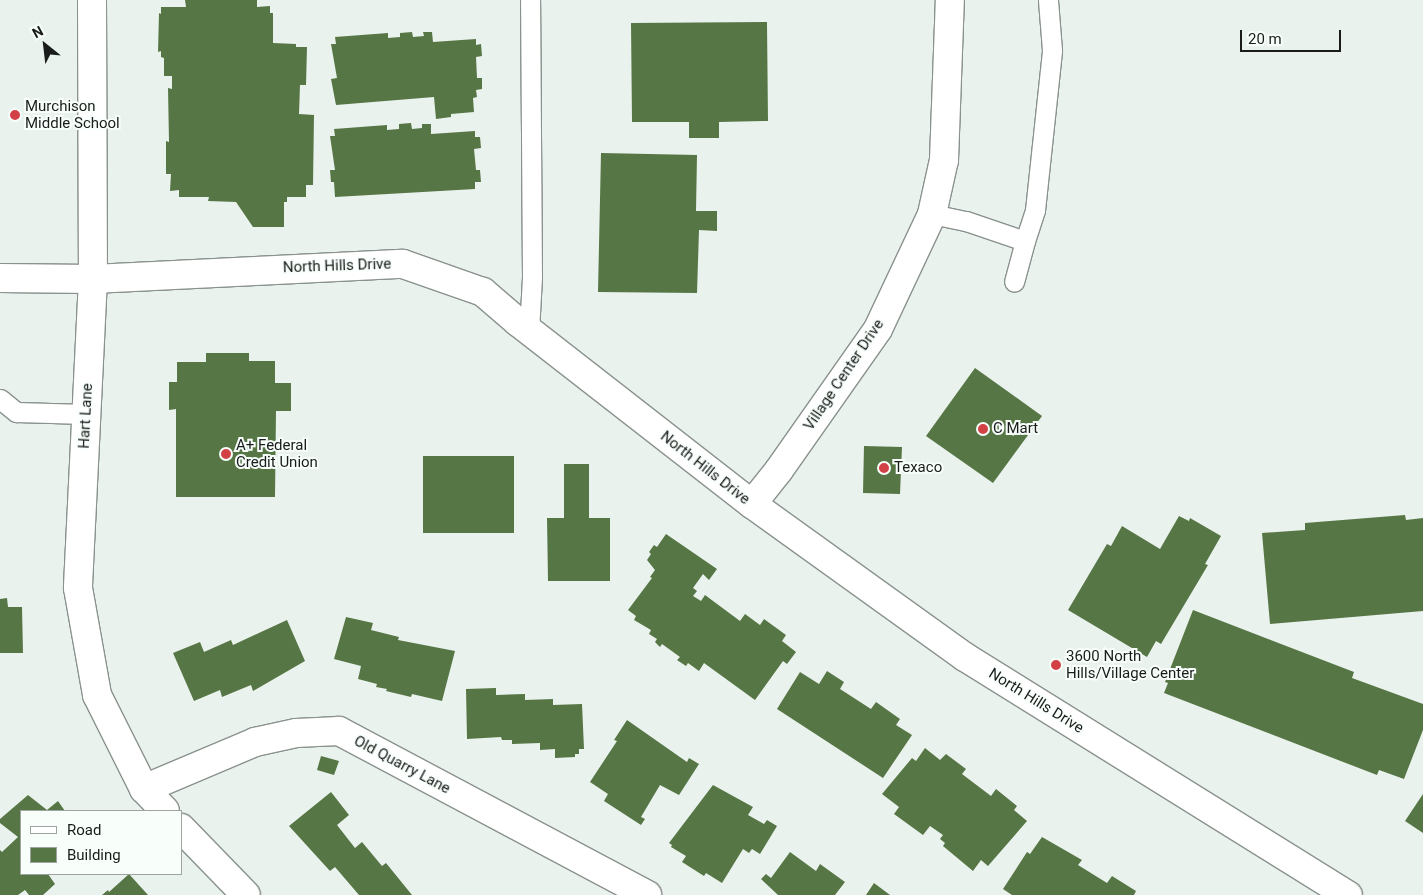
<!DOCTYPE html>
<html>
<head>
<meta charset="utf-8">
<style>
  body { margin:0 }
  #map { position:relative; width:1423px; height:895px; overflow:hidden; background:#e9f2ed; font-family:Roboto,sans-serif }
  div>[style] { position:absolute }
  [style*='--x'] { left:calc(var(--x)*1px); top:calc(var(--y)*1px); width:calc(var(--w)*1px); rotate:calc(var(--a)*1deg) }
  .building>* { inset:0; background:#577645 }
  .roads { filter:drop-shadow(1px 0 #8a928d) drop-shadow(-1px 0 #8a928d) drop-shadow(0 1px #8a928d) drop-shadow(0 -1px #8a928d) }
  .service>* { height:19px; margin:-9.5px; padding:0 9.5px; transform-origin:9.5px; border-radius:9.5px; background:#fff }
  .minor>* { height:28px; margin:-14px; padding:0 14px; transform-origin:14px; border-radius:14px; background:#fff }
  .tertiary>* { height:28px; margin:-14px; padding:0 14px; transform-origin:14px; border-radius:14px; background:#fff }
  .dots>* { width:14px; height:14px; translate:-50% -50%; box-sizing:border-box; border:2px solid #f8fffb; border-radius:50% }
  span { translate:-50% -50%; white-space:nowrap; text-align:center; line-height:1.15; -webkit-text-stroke:4px #f8fffb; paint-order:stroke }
  .poi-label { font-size:15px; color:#191c1b }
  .left { translate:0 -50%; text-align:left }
  .street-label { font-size:15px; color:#191c1b }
  .legend { position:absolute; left:20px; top:810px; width:162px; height:65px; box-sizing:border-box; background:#f8fffb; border:1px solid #9fa4a1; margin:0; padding:6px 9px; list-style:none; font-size:15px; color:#191c1b }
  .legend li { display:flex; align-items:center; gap:10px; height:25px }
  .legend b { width:25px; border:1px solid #9fa4a1 }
  .north { position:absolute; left:20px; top:20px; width:50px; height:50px; -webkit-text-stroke:4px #f8fffb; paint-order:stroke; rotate:331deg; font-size:14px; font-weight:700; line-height:20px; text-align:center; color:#191c1b }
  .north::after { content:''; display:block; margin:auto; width:18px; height:22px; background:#191c1b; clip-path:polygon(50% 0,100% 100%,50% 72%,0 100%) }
  .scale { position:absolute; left:1240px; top:30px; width:101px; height:22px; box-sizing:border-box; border:2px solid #191c1b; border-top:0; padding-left:6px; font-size:15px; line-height:18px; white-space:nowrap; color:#191c1b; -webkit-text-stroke:4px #f8fffb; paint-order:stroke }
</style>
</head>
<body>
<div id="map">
  <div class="building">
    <div style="clip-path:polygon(185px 0,257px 0,257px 7px,270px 6px,270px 13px,273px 13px,273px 43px,296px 44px,296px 47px,307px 47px,306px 85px,300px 85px,299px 114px,314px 115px,313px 185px,306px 185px,306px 197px,287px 197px,287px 202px,284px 202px,284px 227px,253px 227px,236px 202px,208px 201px,209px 197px,179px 197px,179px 190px,170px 191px,171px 174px,166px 174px,166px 141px,169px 142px,168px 88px,172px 89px,172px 76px,164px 76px,164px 58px,161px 57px,161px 51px,158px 52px,159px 13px,161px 14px,161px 7px,186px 7px)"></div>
    <div style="clip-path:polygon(767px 22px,768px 121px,719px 122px,719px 138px,689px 138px,689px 122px,632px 122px,631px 23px)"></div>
    <div style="clip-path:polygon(412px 32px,413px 37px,424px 36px,423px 32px,432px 32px,433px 42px,476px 39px,476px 45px,481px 44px,482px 56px,476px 57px,477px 78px,482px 78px,482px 89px,476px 90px,477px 97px,473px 98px,474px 112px,451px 114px,451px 117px,436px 119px,434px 97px,336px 105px,331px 79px,337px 78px,331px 44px,336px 44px,335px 37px,388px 33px,388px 38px,400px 37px,400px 33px)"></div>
    <div style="clip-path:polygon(411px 123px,412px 129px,422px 128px,422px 124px,431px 124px,431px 134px,475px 131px,475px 137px,480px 137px,481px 148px,474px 149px,476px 170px,480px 170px,481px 182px,475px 182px,475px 189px,335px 197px,334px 182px,331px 182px,330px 170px,335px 170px,330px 136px,335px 136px,334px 129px,387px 125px,387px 130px,399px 129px,399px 124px)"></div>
    <div style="clip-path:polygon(601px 153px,697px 155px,696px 211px,717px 211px,717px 231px,699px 230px,697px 293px,598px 292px)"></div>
    <div style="clip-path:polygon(206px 353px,249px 353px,249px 361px,275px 361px,275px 383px,291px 383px,291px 411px,276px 411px,275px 497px,176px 497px,176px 409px,169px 410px,169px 382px,177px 382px,177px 362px,206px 362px)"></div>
    <div style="clip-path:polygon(975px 368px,1042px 416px,993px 483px,926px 436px)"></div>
    <div style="clip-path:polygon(864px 446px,902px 447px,900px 494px,863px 493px)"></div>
    <div style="clip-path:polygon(423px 456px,514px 456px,514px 533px,423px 533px)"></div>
    <div style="clip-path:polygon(564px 464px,589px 464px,589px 518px,610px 518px,610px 581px,548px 581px,547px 518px,564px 518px)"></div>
    <div style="clip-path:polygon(1405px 515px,1406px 520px,1423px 518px,1423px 611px,1270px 624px,1262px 533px,1305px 530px,1305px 523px)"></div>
    <div style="clip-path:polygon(1179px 516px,1189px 521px,1190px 518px,1221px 536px,1205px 564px,1208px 565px,1161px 644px,1156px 641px,1147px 657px,1068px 610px,1107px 544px,1111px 546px,1122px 526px,1160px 549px)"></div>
    <div style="clip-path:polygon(666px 534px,717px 569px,709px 580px,703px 574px,693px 588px,697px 591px,693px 596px,701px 601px,705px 595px,740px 621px,745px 614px,760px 625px,764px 619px,786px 635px,782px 641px,796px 652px,787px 664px,783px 661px,755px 700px,704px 663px,699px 671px,688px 663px,686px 666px,677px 660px,680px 657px,662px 644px,660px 647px,655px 642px,657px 639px,649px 634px,651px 630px,634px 620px,636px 616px,628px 610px,652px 578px,650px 577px,655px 570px,647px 560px,651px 554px,649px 552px,654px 545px,657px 547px)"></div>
    <div style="clip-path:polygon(7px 598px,8px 607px,22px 607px,23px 653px,0 653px,0 599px)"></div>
    <div style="clip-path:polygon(1193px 610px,1354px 672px,1352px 678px,1423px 704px,1423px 730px,1404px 779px,1379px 770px,1377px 775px,1164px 693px,1168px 683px,1165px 682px)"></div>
    <div style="clip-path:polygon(346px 617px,373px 623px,371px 630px,399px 637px,398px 640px,455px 651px,442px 701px,412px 694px,411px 697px,386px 691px,387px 689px,376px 687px,377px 684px,358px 679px,361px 666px,334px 659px)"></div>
    <div style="clip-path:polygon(287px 620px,305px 661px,253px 691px,251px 685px,222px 697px,220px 690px,194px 701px,173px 653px,200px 642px,204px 652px,231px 640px,233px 645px)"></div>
    <div style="clip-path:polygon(827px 671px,844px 682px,840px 689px,871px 709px,876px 702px,900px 719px,896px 725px,912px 735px,883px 778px,777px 709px,800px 672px,819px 684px)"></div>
    <div style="clip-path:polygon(496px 688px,496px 695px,525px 694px,525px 700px,553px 699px,553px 705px,582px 704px,584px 749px,579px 749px,579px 754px,575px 754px,575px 757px,555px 758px,555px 749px,540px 750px,540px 743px,512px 744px,512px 740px,502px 740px,501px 737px,467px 739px,466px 689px)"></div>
    <div style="clip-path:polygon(627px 720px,687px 762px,689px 758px,699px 764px,679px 795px,660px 785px,641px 817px,645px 819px,641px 825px,604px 801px,608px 794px,590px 782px,617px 741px,614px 740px)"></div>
    <div style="clip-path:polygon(925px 748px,940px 760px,946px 754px,966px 769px,962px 774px,991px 796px,996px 789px,1017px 806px,1014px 810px,1027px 821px,988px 866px,981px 860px,973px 871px,943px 846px,945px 843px,940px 839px,943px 835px,930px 826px,923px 835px,894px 814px,899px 807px,882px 794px,912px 758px,916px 761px)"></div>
    <div style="clip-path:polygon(321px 756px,339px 761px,334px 775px,317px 770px)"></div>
    <div style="clip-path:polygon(713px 785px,753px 807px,748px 815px,764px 824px,767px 820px,777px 826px,760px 854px,752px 849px,749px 853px,743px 849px,722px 883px,706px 873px,704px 876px,682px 862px,686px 856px,671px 847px,672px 845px,669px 843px)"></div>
    <div style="clip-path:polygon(331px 792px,349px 815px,337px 825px,355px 848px,362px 842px,382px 866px,386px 863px,412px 895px,359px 895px,335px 867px,330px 871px,289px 826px)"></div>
    <div style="clip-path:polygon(1423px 794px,1423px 833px,1405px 821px)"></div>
    <div style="clip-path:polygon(28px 795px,47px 810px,58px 801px,65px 811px,21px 811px,21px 874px,48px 874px,55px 884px,43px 895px,29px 895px,25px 890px,18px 895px,0 895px,0 850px,2px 852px,18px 837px,0 823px,0 819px)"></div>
    <div style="clip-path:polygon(1042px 837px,1082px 860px,1078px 865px,1107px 883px,1112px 876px,1136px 891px,1134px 895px,1012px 895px,1003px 889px,1027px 852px,1030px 854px)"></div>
    <div style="clip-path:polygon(790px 852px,816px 871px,820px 864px,845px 882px,835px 895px,778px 895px,761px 879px,766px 874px,771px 878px)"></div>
    <div style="clip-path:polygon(129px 874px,148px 895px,102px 895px,108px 890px,109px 892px)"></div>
    <div style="clip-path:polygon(874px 883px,890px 895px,866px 895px)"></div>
  </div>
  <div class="roads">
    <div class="service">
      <div style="--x:932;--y:214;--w:35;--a:12"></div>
      <div style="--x:966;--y:221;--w:62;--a:18.7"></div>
      <div style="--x:1025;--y:241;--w:42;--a:105"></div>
      <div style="--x:1025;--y:241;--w:33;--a:-72"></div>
      <div style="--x:1035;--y:210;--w:161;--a:-83.9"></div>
      <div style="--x:1052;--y:50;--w:50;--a:-94.6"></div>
      <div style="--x:529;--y:331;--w:54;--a:-86.8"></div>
      <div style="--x:532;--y:277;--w:277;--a:-90.4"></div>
      <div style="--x:0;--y:399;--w:21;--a:39"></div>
      <div style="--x:16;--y:412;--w:70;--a:1.6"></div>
    </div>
    <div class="minor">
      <div style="--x:93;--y:279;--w:309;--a:92.8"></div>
      <div style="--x:78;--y:588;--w:109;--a:79.9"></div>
      <div style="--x:97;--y:695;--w:105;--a:63.4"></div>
      <div style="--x:144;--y:789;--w:30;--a:46"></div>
      <div style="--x:752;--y:504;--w:43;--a:-51.5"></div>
      <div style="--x:779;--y:470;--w:172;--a:-54.9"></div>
      <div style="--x:878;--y:329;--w:127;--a:-64.8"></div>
      <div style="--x:932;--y:214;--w:55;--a:-77.5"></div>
      <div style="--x:944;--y:160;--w:160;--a:-87.9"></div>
      <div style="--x:144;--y:789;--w:121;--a:-22.9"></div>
      <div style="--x:255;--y:742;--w:42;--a:-12.4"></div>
      <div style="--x:296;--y:733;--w:43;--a:-2.7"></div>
      <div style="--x:339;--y:731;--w:349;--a:28"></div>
      <div style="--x:181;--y:828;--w:93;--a:45.9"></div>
    </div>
    <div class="tertiary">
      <div style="--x:92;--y:0;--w:279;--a:89.8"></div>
      <div style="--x:0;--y:278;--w:93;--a:0.6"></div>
      <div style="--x:93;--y:279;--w:310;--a:-2.8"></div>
      <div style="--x:403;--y:264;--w:85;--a:19.3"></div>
      <div style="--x:483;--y:292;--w:46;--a:40.6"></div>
      <div style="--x:518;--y:322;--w:296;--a:37.9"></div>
      <div style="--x:752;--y:504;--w:262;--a:35.7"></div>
      <div style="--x:965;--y:657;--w:451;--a:31.9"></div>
    </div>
  </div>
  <div class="dots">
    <div style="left:15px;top:115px;background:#d14145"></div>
    <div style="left:983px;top:429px;background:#d14145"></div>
    <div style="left:226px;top:454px;background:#d14145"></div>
    <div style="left:884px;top:468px;background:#d14145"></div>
    <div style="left:1056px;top:665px;background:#d14145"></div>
  </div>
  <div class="poi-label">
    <span class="left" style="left:25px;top:115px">Murchison<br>Middle School</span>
    <span class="left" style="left:993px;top:429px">C Mart</span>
    <span class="left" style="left:236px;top:454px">A+ Federal<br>Credit Union</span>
    <span class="left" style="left:894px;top:468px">Texaco</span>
    <span class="left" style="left:1066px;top:665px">3600 North<br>Hills/Village Center</span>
  </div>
  <div class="street-label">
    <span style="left:337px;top:266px;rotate:-2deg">North Hills Drive</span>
    <span style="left:844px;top:375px;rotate:-56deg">Village Center Drive</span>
    <span style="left:86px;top:416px;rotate:-87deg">Hart Lane</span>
    <span style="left:705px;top:468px;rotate:38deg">North Hills Drive</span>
    <span style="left:1036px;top:701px;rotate:32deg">North Hills Drive</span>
    <span style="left:402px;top:765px;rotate:28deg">Old Quarry Lane</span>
  </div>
  <ul class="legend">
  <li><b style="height:6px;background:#fff"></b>Road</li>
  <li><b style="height:14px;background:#577645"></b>Building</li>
  </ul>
  <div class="north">N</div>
  <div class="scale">20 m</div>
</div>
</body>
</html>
